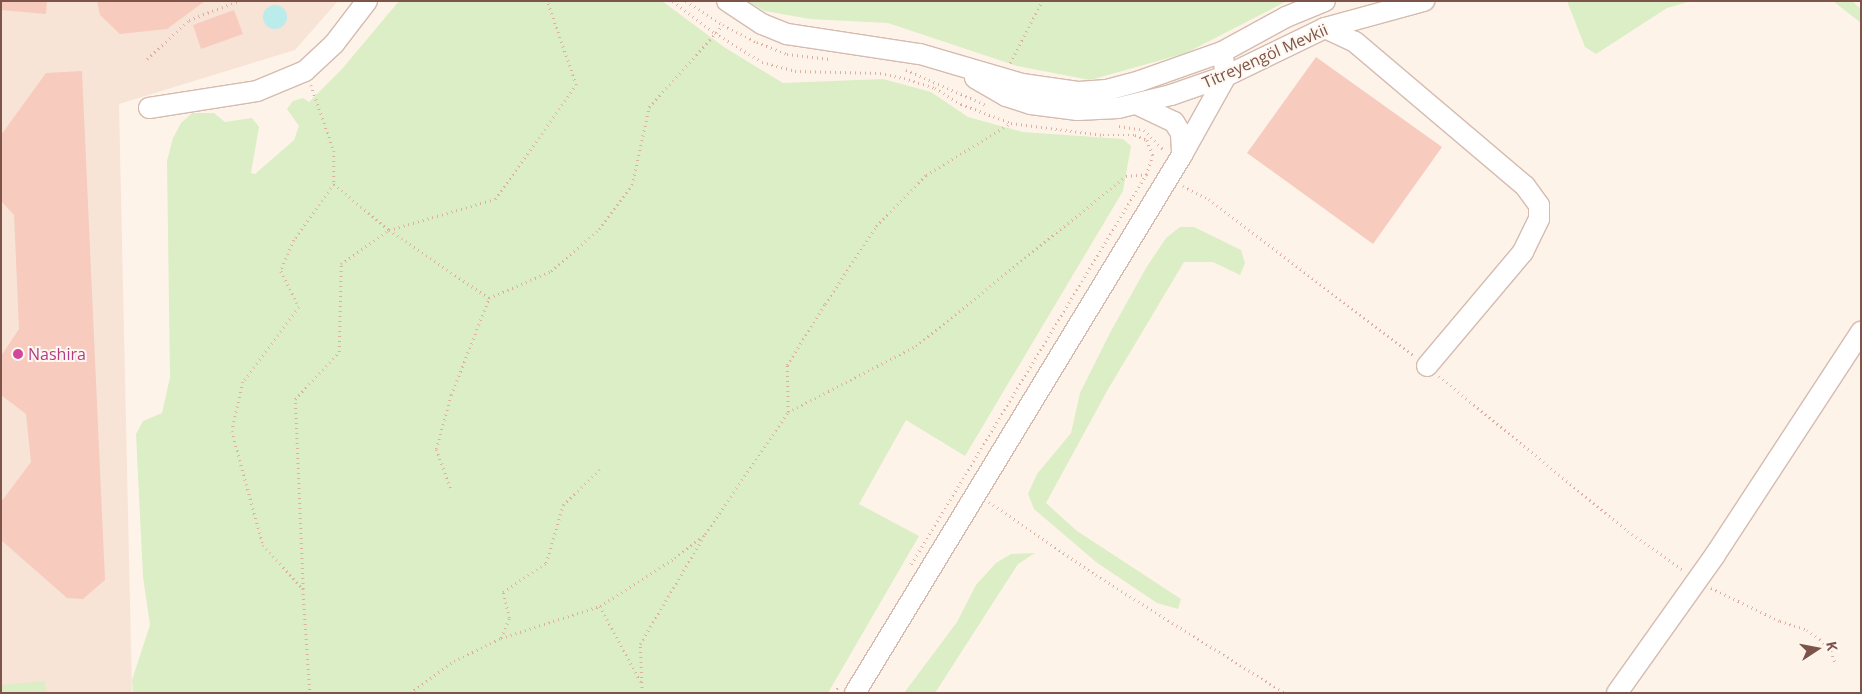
<!DOCTYPE html>
<html>
<head>
<meta charset="utf-8">
<style>
  body { margin:0 }
  #map { position:relative; width:1862px; height:694px; overflow:hidden; background:#fef3e9; font-family:"Open Sans",sans-serif }
  div>[style] { position:absolute }
  [style*='--x'] { left:calc(var(--x)*1px); top:calc(var(--y)*1px); width:calc(var(--w)*1px); rotate:calc(var(--a)*1deg) }
  .residential>* { inset:0; background:#f7e4d7 }
  .green>* { inset:0; background:#dceec5 }
  .water>* { inset:0; background:#bbebeb }
  .round { border-radius:50% }
  .building>* { inset:0; background:#f7ccbe }
  .path>* { height:2.5px; margin-top:-1.25px; transform-origin:0; background:repeating-linear-gradient(90deg,#ddafa0 0 1px,transparent 0 5px) }
  .roads { filter:drop-shadow(1px 0 #d5bbb0) drop-shadow(-1px 0 #d5bbb0) drop-shadow(0 1px #d5bbb0) drop-shadow(0 -1px #d5bbb0) }
  .minor>* { height:20px; margin:-10px; padding:0 10px; transform-origin:10px; border-radius:10px; background:#fff }
  .dots>* { width:14px; height:14px; translate:-50% -50%; box-sizing:border-box; border:2px solid #fff8f1; border-radius:50% }
  span { translate:-50% -50%; white-space:nowrap; text-align:center; line-height:1.15; -webkit-text-stroke:4px #fff8f1; paint-order:stroke }
  .street-label { font-size:16px; color:#7d5449 }
  .hotel-label { font-size:16px; color:#b23c85 }
  .left { translate:0 -50%; text-align:left }
  .frame { position:absolute; inset:0; border:2px solid #7d5449; pointer-events:none }
  .north { position:absolute; left:1792px; top:624px; width:50px; height:50px; -webkit-text-stroke:4px #fff8f1; paint-order:stroke; rotate:79deg; font-size:14px; font-weight:700; line-height:20px; text-align:center; color:#7d5449 }
  .north::after { content:''; display:block; margin:auto; width:18px; height:22px; background:#7d5449; clip-path:polygon(50% 0,100% 100%,50% 72%,0 100%) }
</style>
</head>
<body>
<div id="map">
  <div class="residential">
    <div style="clip-path:polygon(1px 1px,338px 1px,295px 50px,119px 104px,132px 693px,1px 693px)"></div>
  </div>
  <div class="green">
    <div style="clip-path:polygon(399px 1px,662px 1px,724px 47px,783px 83px,883px 79px,931px 92px,968px 117px,1023px 132px,1123px 139px,1131px 146px,1123px 191px,965px 456px,906px 420px,859px 504px,919px 536px,828px 693px,133px 693px,132px 680px,150px 625px,143px 577px,136px 434px,143px 421px,162px 413px,170px 377px,167px 161px,173px 138px,181px 123px,192px 113px,214px 113px,225px 122px,252px 118px,259px 127px,251px 173px,255px 174px,294px 140px,299px 126px,287px 109px,293px 101px,303px 98px,309px 102px,342px 69px)"></div>
    <div style="clip-path:polygon(747px 1px,1287px 1px,1186px 53px,1090px 80px,1017px 66px,888px 23px,810px 19px,765px 11px)"></div>
    <div style="clip-path:polygon(1567px 1px,1691px 1px,1667px 8px,1596px 54px,1585px 47px)"></div>
    <div style="clip-path:polygon(1833px 1px,1852px 1px,1861px 9px,1861px 23px)"></div>
    <div style="clip-path:polygon(1180px 227px,1194px 227px,1241px 250px,1245px 263px,1240px 275px,1213px 262px,1184px 262px,1107px 391px,1046px 503px,1077px 531px,1181px 599px,1178px 609px,1157px 603px,1096px 562px,1034px 509px,1028px 494px,1037px 474px,1071px 433px,1080px 393px,1111px 331px,1146px 268px,1166px 238px)"></div>
    <div style="clip-path:polygon(1035px 553px,1018px 564px,935px 693px,904px 693px,957px 622px,976px 585px,996px 563px,1011px 554px)"></div>
    <div style="clip-path:polygon(45px 681px,46px 693px,1px 693px,1px 685px)"></div>
  </div>
  <div class="water">
    <div class="round" style="left:263px;top:5px;width:24px;height:24px"></div>
  </div>
  <div class="building">
    <div style="clip-path:polygon(1px 1px,47px 1px,46px 14px,1px 10px)"></div>
    <div style="clip-path:polygon(97px 1px,205px 1px,167px 29px,120px 34px,100px 15px)"></div>
    <div style="clip-path:polygon(234px 10px,243px 34px,201px 49px,193px 25px)"></div>
    <div style="clip-path:polygon(1316px 57px,1442px 147px,1373px 244px,1247px 153px)"></div>
    <div style="clip-path:polygon(82px 71px,105px 580px,83px 599px,67px 598px,1px 540px,1px 502px,31px 462px,26px 414px,1px 395px,1px 356px,19px 329px,14px 215px,1px 201px,1px 135px,46px 73px)"></div>
  </div>
  <div class="path">
    <div style="--x:673;--y:1;--w:53;--a:37.3"></div>
    <div style="--x:715;--y:33;--w:55;--a:31.7"></div>
    <div style="--x:762;--y:62;--w:34;--a:15"></div>
    <div style="--x:795;--y:71;--w:85;--a:1.3"></div>
    <div style="--x:880;--y:73;--w:25;--a:12"></div>
    <div style="--x:904;--y:78;--w:33;--a:18"></div>
    <div style="--x:935;--y:88;--w:31;--a:32"></div>
    <div style="--x:961;--y:104;--w:53;--a:20.8"></div>
    <div style="--x:1011;--y:123;--w:93;--a:7.4"></div>
    <div style="--x:1103;--y:135;--w:32;--a:0"></div>
    <div style="--x:1135;--y:135;--w:13;--a:23"></div>
    <div style="--x:1147;--y:140;--w:16;--a:68"></div>
    <div style="--x:1153;--y:155;--w:20;--a:108"></div>
    <div style="--x:1147;--y:174;--w:457;--a:121.1"></div>
    <div style="--x:686;--y:1;--w:44;--a:33"></div>
    <div style="--x:723;--y:25;--w:38;--a:27"></div>
    <div style="--x:757;--y:42;--w:32;--a:22"></div>
    <div style="--x:787;--y:54;--w:43;--a:6.6"></div>
    <div style="--x:147;--y:59;--w:57;--a:-42.9"></div>
    <div style="--x:189;--y:20;--w:53;--a:-21.2"></div>
    <div style="--x:1010;--y:63;--w:70;--a:-62.7"></div>
    <div style="--x:906;--y:70;--w:87;--a:23.6"></div>
    <div style="--x:311;--y:85;--w:70;--a:70.8"></div>
    <div style="--x:334;--y:151;--w:33;--a:90"></div>
    <div style="--x:334;--y:184;--w:69;--a:125.5"></div>
    <div style="--x:294;--y:240;--w:34;--a:113"></div>
    <div style="--x:281;--y:271;--w:40;--a:63.4"></div>
    <div style="--x:299;--y:307;--w:94;--a:126.7"></div>
    <div style="--x:243;--y:382;--w:50;--a:102.7"></div>
    <div style="--x:232;--y:431;--w:118;--a:74.8"></div>
    <div style="--x:263;--y:545;--w:59;--a:47.7"></div>
    <div style="--x:303;--y:589;--w:190;--a:-92.4"></div>
    <div style="--x:295;--y:399;--w:64;--a:-46.9"></div>
    <div style="--x:339;--y:352;--w:88;--a:-88.7"></div>
    <div style="--x:341;--y:264;--w:59;--a:-35.3"></div>
    <div style="--x:389;--y:230;--w:110;--a:-16.3"></div>
    <div style="--x:495;--y:199;--w:140;--a:-54.6"></div>
    <div style="--x:576;--y:85;--w:89;--a:-109"></div>
    <div style="--x:1119;--y:126;--w:25;--a:9"></div>
    <div style="--x:1144;--y:130;--w:28;--a:45"></div>
    <div style="--x:334;--y:184;--w:72;--a:39.9"></div>
    <div style="--x:389;--y:230;--w:121;--a:34.2"></div>
    <div style="--x:1183;--y:186;--w:29;--a:27"></div>
    <div style="--x:1209;--y:199;--w:257;--a:37.4"></div>
    <div style="--x:1439;--y:376;--w:244;--a:39.4"></div>
    <div style="--x:1628;--y:531;--w:67;--a:35.3"></div>
    <div style="--x:788;--y:412;--w:144;--a:-27.3"></div>
    <div style="--x:916;--y:346;--w:270;--a:-39"></div>
    <div style="--x:1126;--y:176;--w:21;--a:-5"></div>
    <div style="--x:450;--y:488;--w:41;--a:-109.7"></div>
    <div style="--x:436;--y:449;--w:56;--a:-74.5"></div>
    <div style="--x:451;--y:395;--w:104;--a:-68.6"></div>
    <div style="--x:489;--y:298;--w:68;--a:-23.5"></div>
    <div style="--x:551;--y:271;--w:64;--a:-41.2"></div>
    <div style="--x:599;--y:229;--w:55;--a:-53.1"></div>
    <div style="--x:632;--y:185;--w:80;--a:-77.7"></div>
    <div style="--x:649;--y:107;--w:110;--a:-47.9"></div>
    <div style="--x:989;--y:502;--w:130;--a:34.3"></div>
    <div style="--x:1096;--y:575;--w:223;--a:32"></div>
    <div style="--x:1711;--y:588;--w:76;--a:25.6"></div>
    <div style="--x:1780;--y:621;--w:28;--a:18"></div>
    <div style="--x:1807;--y:630;--w:16;--a:35"></div>
    <div style="--x:1820;--y:639;--w:16;--a:47"></div>
    <div style="--x:1831;--y:651;--w:12;--a:70"></div>
    <div style="--x:303;--y:589;--w:104;--a:86.1"></div>
    <div style="--x:600;--y:606;--w:86;--a:61.7"></div>
    <div style="--x:501;--y:638;--w:22;--a:-68"></div>
    <div style="--x:509;--y:618;--w:27;--a:-103"></div>
    <div style="--x:503;--y:592;--w:52;--a:-34"></div>
    <div style="--x:546;--y:563;--w:60;--a:-73.7"></div>
    <div style="--x:563;--y:505;--w:53;--a:-44.2"></div>
    <div style="--x:410;--y:693;--w:54;--a:-36"></div>
    <div style="--x:454;--y:661;--w:52;--a:-26.1"></div>
    <div style="--x:501;--y:638;--w:104;--a:-17.9"></div>
    <div style="--x:600;--y:606;--w:89;--a:-32.6"></div>
    <div style="--x:675;--y:558;--w:35;--a:-39"></div>
    <div style="--x:642;--y:693;--w:49;--a:-92.3"></div>
    <div style="--x:640;--y:644;--w:128;--a:-59.4"></div>
    <div style="--x:705;--y:534;--w:148;--a:-55.8"></div>
    <div style="--x:788;--y:412;--w:47;--a:-91.2"></div>
    <div style="--x:787;--y:365;--w:72;--a:-58.1"></div>
    <div style="--x:825;--y:304;--w:93;--a:-56.8"></div>
    <div style="--x:876;--y:226;--w:71;--a:-45.6"></div>
    <div style="--x:926;--y:175;--w:100;--a:-31.5"></div>
    <div style="--x:834;--y:693;--w:9;--a:-58"></div>
  </div>
  <div class="roads">
    <div class="minor">
      <div style="--x:727;--y:1;--w:42;--a:33.3"></div>
      <div style="--x:762;--y:24;--w:27;--a:22"></div>
      <div style="--x:787;--y:34;--w:134;--a:8.6"></div>
      <div style="--x:920;--y:54;--w:106;--a:16.4"></div>
      <div style="--x:1022;--y:84;--w:58;--a:8"></div>
      <div style="--x:1079;--y:92;--w:28;--a:-4"></div>
      <div style="--x:1107;--y:90;--w:34;--a:-15"></div>
      <div style="--x:1140;--y:81;--w:87;--a:-19.5"></div>
      <div style="--x:1222;--y:52;--w:73;--a:-28.7"></div>
      <div style="--x:1286;--y:17;--w:42;--a:-22.3"></div>
      <div style="--x:1325;--y:28;--w:33;--a:25"></div>
      <div style="--x:1355;--y:42;--w:223;--a:40.3"></div>
      <div style="--x:1525;--y:186;--w:24;--a:54"></div>
      <div style="--x:1539;--y:205;--w:14;--a:90"></div>
      <div style="--x:1539;--y:219;--w:37;--a:116"></div>
      <div style="--x:1523;--y:252;--w:149;--a:130.1"></div>
      <div style="--x:975;--y:78;--w:36;--a:30"></div>
      <div style="--x:1006;--y:96;--w:26;--a:18"></div>
      <div style="--x:1031;--y:104;--w:47;--a:7.3"></div>
      <div style="--x:1078;--y:110;--w:40;--a:-2.9"></div>
      <div style="--x:1118;--y:108;--w:55;--a:-13.8"></div>
      <div style="--x:1171;--y:95;--w:58;--a:-19.1"></div>
      <div style="--x:1226;--y:76;--w:110;--a:-25.9"></div>
      <div style="--x:1325;--y:28;--w:103;--a:-15.3"></div>
      <div style="--x:1136;--y:104;--w:42;--a:25.3"></div>
      <div style="--x:1174;--y:122;--w:13;--a:58"></div>
      <div style="--x:1181;--y:133;--w:22;--a:87"></div>
      <div style="--x:149;--y:108;--w:109;--a:-8.9"></div>
      <div style="--x:257;--y:91;--w:52;--a:-22.6"></div>
      <div style="--x:305;--y:71;--w:40;--a:-43"></div>
      <div style="--x:334;--y:44;--w:54;--a:-52.5"></div>
      <div style="--x:855;--y:693;--w:630;--a:-58.71"></div>
      <div style="--x:1182;--y:155;--w:90;--a:-60.9"></div>
      <div style="--x:1226;--y:76;--w:24;--a:-99"></div>
      <div style="--x:1617;--y:693;--w:169;--a:-54.6"></div>
      <div style="--x:1715;--y:555;--w:267;--a:-56.8"></div>
    </div>
  </div>
  <div class="dots">
    <div style="left:18px;top:354px;background:#d1479c"></div>
  </div>
  <div class="street-label">
    <span style="left:1265px;top:56px;rotate:-24deg">Titreyengöl Mevkii</span>
  </div>
  <div class="hotel-label">
    <span class="left" style="left:28px;top:354px">Nashira</span>
  </div>
  <div class="frame"></div>
  <div class="north">K</div>
</div>
</body>
</html>
